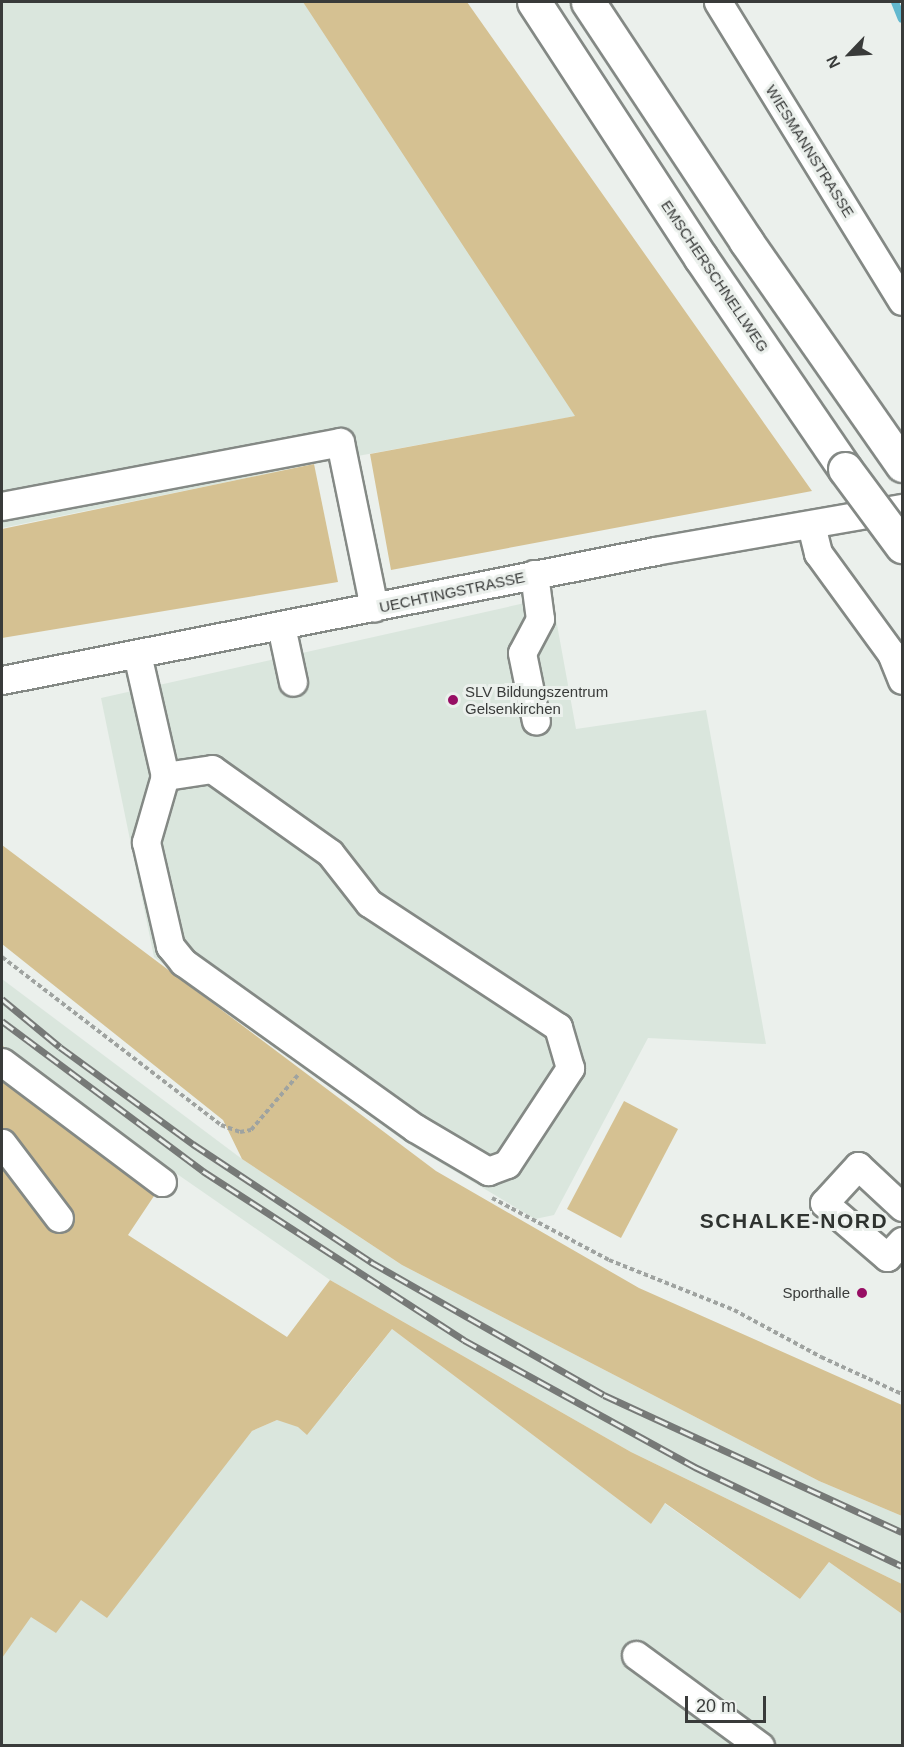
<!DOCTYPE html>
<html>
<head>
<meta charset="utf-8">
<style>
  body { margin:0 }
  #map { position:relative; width:904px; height:1747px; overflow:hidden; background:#ebf0ec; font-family:Arial,sans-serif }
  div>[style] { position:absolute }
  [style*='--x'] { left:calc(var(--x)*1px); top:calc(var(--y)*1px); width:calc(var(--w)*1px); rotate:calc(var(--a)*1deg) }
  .built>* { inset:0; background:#dae6dd }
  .green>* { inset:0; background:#d5c192 }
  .stream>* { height:8px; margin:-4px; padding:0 4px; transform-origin:4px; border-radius:4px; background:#62b8cf }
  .path>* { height:4px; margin-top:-2px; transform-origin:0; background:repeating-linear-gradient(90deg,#9fa3a0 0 4.5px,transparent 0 7.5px) }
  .roads { filter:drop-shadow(2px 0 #848985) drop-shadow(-2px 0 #848985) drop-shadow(0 2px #848985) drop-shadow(0 -2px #848985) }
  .minor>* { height:27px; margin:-13.5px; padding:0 13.5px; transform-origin:13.5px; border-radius:13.5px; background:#fff }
  .highway>* { height:33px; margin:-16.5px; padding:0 16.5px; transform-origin:16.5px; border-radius:16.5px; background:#fff }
  .rail>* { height:7px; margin-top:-3.5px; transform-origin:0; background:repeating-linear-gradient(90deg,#ebf0ec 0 14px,#767977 0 28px); box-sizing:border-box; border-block:2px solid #767977 }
  .bridges { filter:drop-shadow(2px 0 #848985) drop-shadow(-2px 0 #848985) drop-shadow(0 2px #848985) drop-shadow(0 -2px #848985) }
  .highway-bridge>* { height:33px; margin:-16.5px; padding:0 16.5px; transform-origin:16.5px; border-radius:16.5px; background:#fff }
  .dots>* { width:16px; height:16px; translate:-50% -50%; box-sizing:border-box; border:3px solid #ebf0ec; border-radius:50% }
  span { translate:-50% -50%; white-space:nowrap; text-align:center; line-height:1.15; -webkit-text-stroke:6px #ebf0ec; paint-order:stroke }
  .street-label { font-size:15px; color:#393b3a }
  .poi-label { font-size:15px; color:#393b3a }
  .left { translate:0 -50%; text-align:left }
  .right { translate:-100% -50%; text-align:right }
  .district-label { font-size:21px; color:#2f3330; font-weight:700; letter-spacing:1.5px }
  .frame { position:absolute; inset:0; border:3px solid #393b3a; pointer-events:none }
  .north { position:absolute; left:820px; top:24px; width:60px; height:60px; -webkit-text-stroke:4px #ebf0ec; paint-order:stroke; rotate:245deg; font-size:16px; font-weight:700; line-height:24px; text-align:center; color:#393b3a }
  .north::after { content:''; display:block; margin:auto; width:21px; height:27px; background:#393b3a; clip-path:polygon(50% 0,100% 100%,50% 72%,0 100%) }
  .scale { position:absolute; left:685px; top:1696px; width:81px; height:27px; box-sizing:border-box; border:3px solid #393b3a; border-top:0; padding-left:8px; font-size:18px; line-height:21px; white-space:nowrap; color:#393b3a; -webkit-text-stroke:4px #ebf0ec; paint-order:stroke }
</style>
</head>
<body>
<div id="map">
  <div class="built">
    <div style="clip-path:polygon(2px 2px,304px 2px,576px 416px,314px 464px,2px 528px)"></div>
    <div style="clip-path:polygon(552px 597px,576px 729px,706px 710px,766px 1044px,648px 1038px,554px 1215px,535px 1219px,404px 1141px,154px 957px,101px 698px)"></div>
    <div style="clip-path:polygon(2px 979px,242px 1159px,402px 1265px,819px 1481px,902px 1516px,902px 1584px,631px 1452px,330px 1280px,115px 1131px,2px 1045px)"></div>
    <div style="clip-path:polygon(392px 1329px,651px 1524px,664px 1503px,800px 1599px,829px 1562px,902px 1614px,902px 1745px,2px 1746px,2px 1632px,252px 1431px,343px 1391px)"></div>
  </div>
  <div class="green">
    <div style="clip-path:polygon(303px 2px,467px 2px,812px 491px,391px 570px,370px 454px,575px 416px)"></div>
    <div style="clip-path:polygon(314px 464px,338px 582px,2px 638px,2px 529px)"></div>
    <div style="clip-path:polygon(2px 845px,436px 1171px,639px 1288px,902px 1405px,902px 1516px,819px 1481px,402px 1265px,242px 1159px,223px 1120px,2px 944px)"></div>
    <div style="clip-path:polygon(2px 1045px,160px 1187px,128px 1235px,287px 1337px,330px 1280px,631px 1452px,902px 1584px,902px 1614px,829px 1562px,800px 1599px,665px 1503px,651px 1524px,392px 1329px,307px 1435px,298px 1427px,277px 1420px,252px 1431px,107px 1618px,81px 1600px,56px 1633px,31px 1617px,2px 1658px)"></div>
    <div style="clip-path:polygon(624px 1101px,678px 1129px,621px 1238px,567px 1209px)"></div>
  </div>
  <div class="stream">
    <div style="--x:895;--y:2;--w:18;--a:68"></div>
  </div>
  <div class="path">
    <div style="--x:2;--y:957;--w:276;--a:37.5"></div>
    <div style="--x:221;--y:1125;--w:20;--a:20"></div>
    <div style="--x:240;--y:1132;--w:11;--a:-10"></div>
    <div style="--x:251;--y:1130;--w:72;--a:-49.5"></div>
    <div style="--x:492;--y:1198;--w:132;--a:27.9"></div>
    <div style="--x:609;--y:1260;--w:135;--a:21.8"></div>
    <div style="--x:734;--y:1310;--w:99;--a:28.4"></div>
    <div style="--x:821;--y:1357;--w:89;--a:24.6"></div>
  </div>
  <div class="roads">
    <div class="minor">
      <div style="--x:718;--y:2;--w:351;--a:58.4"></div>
      <div style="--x:2;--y:506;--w:344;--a:-10.7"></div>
      <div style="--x:340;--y:442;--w:169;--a:78.4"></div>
      <div style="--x:811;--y:525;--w:29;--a:76"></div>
      <div style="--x:818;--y:553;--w:124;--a:53.9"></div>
      <div style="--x:891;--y:653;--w:29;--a:68"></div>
      <div style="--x:534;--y:574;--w:45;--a:82.4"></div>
      <div style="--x:540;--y:619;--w:38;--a:118"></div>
      <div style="--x:522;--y:653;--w:69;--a:78.4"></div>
      <div style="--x:281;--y:626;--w:57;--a:77.9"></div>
      <div style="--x:137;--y:654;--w:125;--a:77.1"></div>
      <div style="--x:165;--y:776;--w:69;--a:106.1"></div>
      <div style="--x:146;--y:842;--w:107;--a:77"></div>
      <div style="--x:170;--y:946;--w:21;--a:51"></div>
      <div style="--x:183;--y:962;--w:285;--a:35.6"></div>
      <div style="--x:415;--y:1128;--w:85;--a:30.5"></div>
      <div style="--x:488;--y:1171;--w:20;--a:-20"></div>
      <div style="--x:507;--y:1164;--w:115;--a:-56.7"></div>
      <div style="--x:570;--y:1068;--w:43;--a:-106.3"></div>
      <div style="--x:558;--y:1027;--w:226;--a:-146.7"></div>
      <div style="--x:369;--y:903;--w:63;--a:-128"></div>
      <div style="--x:330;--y:853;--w:145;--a:-144.6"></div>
      <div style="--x:212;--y:769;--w:48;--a:171.5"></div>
      <div style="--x:2;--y:680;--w:666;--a:-11.17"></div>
      <div style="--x:655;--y:551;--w:251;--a:-9.9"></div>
      <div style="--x:2;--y:1062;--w:200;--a:36.9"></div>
      <div style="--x:2;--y:1143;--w:94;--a:52.8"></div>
      <div style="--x:902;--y:1207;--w:60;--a:-137"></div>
      <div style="--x:858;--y:1166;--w:50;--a:132.6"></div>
      <div style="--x:824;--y:1203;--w:83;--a:40.6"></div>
      <div style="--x:887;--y:1257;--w:22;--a:-47"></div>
      <div style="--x:636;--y:1655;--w:154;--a:36.3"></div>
    </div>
    <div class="highway">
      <div style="--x:534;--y:2;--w:306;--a:56.9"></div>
      <div style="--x:701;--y:258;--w:255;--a:55.7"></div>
      <div style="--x:588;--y:2;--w:287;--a:56.5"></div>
      <div style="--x:746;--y:241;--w:273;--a:55.1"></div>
    </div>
  </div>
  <div class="rail">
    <div style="--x:2;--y:999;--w:75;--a:39.6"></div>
    <div style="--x:60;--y:1047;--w:165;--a:36.1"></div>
    <div style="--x:193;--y:1144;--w:214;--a:33.5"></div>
    <div style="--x:371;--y:1262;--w:268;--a:29.7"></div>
    <div style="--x:604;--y:1395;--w:328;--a:24.7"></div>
    <div style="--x:2;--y:1021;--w:251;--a:36.7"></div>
    <div style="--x:203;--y:1171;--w:311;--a:32.9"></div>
    <div style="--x:464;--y:1340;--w:264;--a:28.8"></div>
    <div style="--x:695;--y:1467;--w:229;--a:25.6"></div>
  </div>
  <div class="bridges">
    <div class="highway-bridge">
      <div style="--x:845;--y:469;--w:96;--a:53.5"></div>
    </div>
  </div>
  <div class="dots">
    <div style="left:453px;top:700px;background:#970e64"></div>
    <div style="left:862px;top:1293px;background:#970e64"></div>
  </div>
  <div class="street-label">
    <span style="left:810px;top:151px;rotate:58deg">WIESMANNSTRASSE</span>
    <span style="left:715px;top:276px;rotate:56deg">EMSCHERSCHNELLWEG</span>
    <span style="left:452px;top:592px;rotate:-12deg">UECHTINGSTRASSE</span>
  </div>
  <div class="poi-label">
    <span class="left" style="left:465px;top:700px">SLV Bildungszentrum<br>Gelsenkirchen</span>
    <span class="right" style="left:850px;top:1293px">Sporthalle</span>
  </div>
  <div class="district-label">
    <span style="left:794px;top:1221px">SCHALKE-NORD</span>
  </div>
  <div class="frame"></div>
  <div class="north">N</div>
  <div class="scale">20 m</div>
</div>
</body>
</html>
